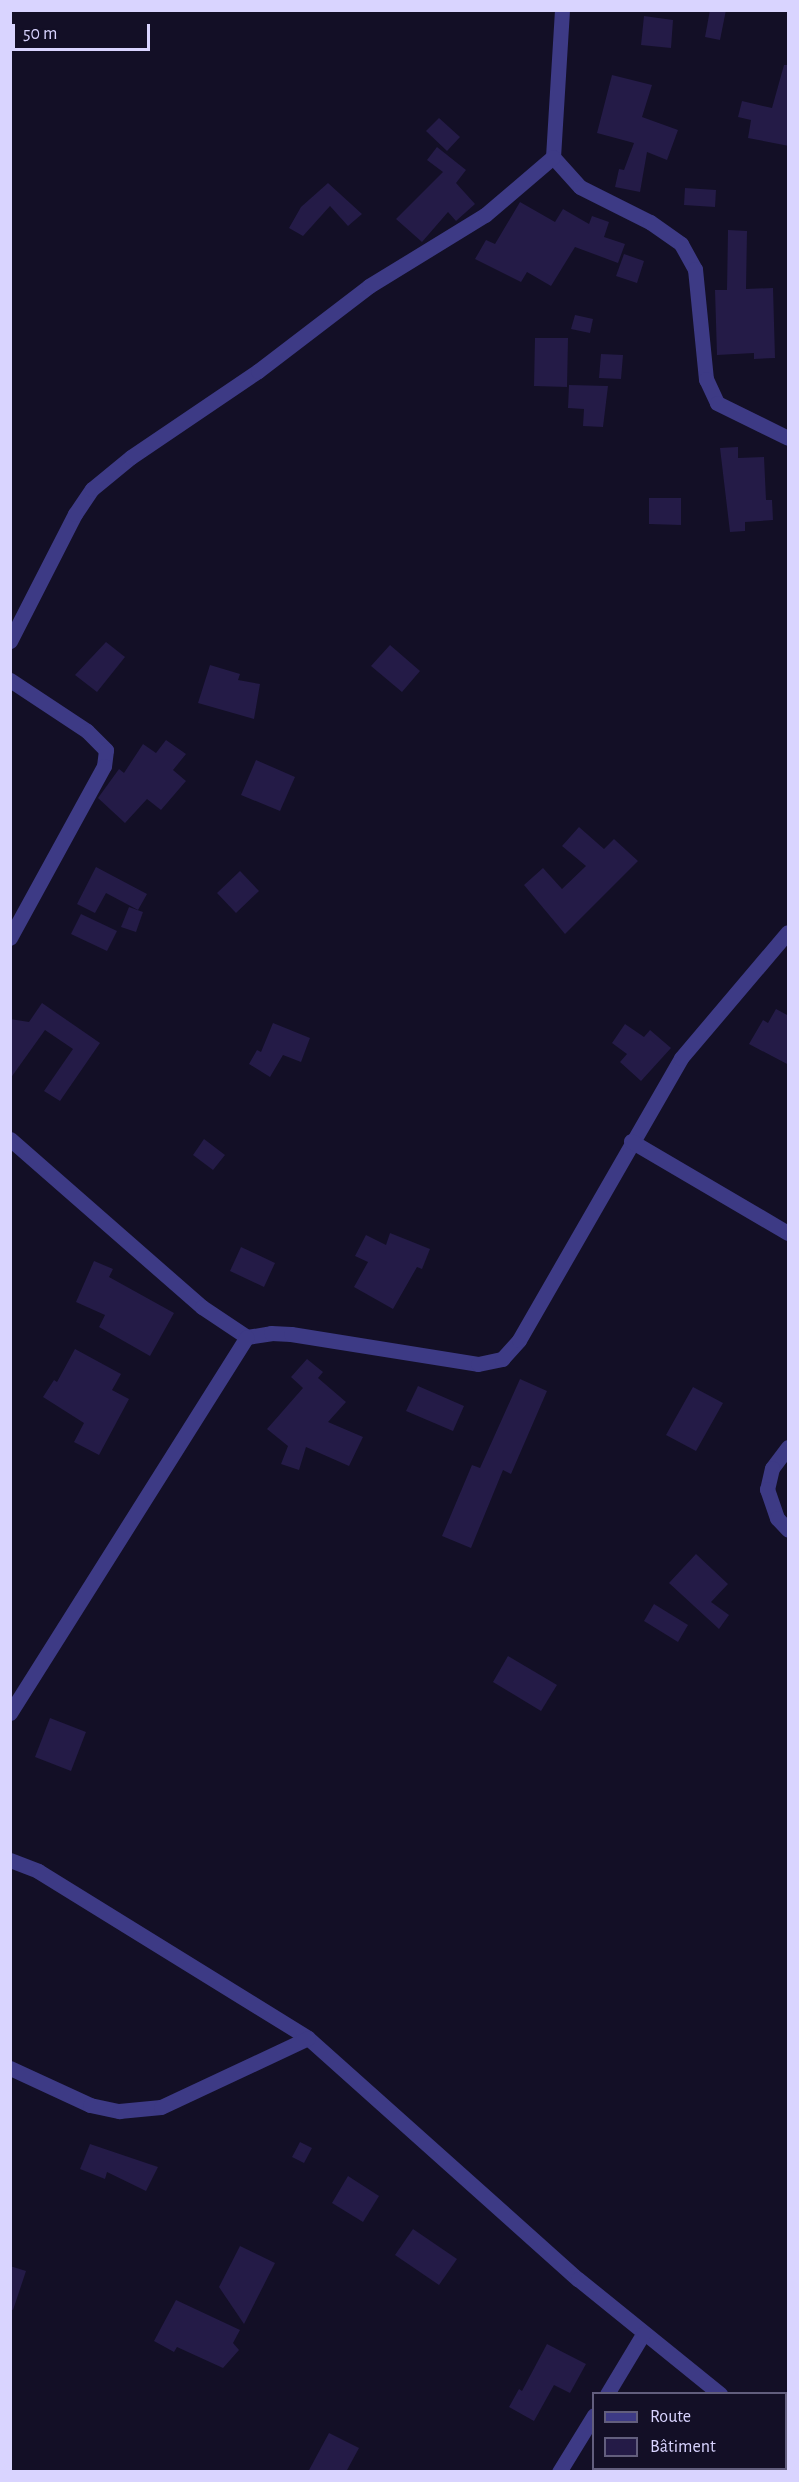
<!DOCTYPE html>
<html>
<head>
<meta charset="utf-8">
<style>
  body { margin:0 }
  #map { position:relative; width:799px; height:2482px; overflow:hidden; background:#130f26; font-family:"Alegreya Sans",sans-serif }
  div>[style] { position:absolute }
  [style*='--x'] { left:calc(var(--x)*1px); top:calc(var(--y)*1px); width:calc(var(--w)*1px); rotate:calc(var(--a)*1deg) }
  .building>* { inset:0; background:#241b47 }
  .street>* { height:15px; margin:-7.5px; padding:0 7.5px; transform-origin:7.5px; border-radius:7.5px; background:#3d3a85 }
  span { translate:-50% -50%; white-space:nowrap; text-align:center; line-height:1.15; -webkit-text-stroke:5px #130f26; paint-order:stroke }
  .frame { position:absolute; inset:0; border:12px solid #d9d4ff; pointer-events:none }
  .legend { position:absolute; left:592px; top:2392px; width:195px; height:78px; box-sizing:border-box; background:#130f26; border:2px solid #625e7d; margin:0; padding:8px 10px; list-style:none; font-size:18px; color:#d9d4ff }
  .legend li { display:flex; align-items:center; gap:12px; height:30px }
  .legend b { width:30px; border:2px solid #625e7d }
  .scale { position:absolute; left:12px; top:24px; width:138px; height:27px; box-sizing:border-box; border:3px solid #d9d4ff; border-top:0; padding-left:8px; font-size:18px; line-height:21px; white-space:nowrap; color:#d9d4ff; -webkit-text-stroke:4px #130f26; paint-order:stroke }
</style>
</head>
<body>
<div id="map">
  <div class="building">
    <div style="clip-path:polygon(710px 10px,726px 10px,720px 40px,705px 37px)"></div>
    <div style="clip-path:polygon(644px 16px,673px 20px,671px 48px,641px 45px)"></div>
    <div style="clip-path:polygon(784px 65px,789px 65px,789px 146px,748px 138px,751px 120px,738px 117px,742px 101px,772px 108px)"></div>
    <div style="clip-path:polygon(612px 75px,652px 85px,642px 117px,678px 130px,667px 160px,647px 152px,640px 192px,615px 187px,619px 169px,624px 170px,634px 143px,597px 133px)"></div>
    <div style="clip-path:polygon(439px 118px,460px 137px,447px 151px,426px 131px)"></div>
    <div style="clip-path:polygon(437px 147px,466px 170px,456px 183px,475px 204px,456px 221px,448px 212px,422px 242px,396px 219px,443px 172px,427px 160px)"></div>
    <div style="clip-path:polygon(328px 183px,362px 214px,348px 226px,330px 206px,303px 236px,289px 228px,301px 207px)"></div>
    <div style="clip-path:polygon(685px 188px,716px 190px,715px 207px,684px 205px)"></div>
    <div style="clip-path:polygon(520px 202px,555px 222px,563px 209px,589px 224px,592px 216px,609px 222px,604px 237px,625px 244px,618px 263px,575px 247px,551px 286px,527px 272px,521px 282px,475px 259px,486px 240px,495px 244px)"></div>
    <div style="clip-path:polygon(728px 230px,747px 231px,746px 289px,773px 288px,775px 358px,754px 359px,754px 353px,717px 355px,715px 290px,727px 290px)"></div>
    <div style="clip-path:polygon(624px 254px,644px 261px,637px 283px,616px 276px)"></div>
    <div style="clip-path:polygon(575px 315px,593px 319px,590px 333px,571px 329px)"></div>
    <div style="clip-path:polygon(535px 338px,568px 338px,567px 387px,534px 386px)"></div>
    <div style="clip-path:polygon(601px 354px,623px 355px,621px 379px,599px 378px)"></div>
    <div style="clip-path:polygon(569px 385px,608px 386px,603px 427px,583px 426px,584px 409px,568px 408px)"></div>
    <div style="clip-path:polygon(738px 447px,738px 458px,764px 457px,766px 500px,772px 500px,773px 520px,745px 522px,745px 531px,730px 532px,720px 448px)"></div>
    <div style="clip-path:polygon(649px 498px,681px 498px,681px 525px,649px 524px)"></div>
    <div style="clip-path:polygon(106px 642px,125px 657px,97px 692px,75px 675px)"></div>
    <div style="clip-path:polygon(390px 645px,420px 671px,402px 692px,371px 666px)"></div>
    <div style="clip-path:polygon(210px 665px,240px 674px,238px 680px,260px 684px,254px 719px,198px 703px)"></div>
    <div style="clip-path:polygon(166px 740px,186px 754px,173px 770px,186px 781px,161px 810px,147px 799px,125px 823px,98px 798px,119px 769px,124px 773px,143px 744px,156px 753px)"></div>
    <div style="clip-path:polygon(256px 760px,295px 777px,280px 811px,241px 795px)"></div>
    <div style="clip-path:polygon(579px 827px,604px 849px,614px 839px,638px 861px,565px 934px,524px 885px,543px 868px,562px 889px,586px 866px,562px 846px)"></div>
    <div style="clip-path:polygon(96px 867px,147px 894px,138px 910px,106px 893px,95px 913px,77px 904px)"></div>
    <div style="clip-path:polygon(240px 871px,259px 891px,236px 913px,217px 893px)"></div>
    <div style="clip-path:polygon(129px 907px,143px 912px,136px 932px,121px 927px)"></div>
    <div style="clip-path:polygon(81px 914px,117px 931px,107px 951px,71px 934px)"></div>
    <div style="clip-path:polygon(42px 1003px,100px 1043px,60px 1101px,44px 1091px,73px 1049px,45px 1030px,10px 1079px,10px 1019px,29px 1022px)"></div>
    <div style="clip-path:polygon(776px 1009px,789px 1016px,789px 1065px,749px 1044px,763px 1020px,768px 1023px)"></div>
    <div style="clip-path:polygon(273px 1023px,310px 1038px,301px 1062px,283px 1055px,270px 1077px,249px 1064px,257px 1050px,261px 1052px)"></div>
    <div style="clip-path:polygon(625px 1024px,644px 1037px,650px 1030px,671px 1048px,641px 1081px,620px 1062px,627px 1054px,612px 1043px)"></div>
    <div style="clip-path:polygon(204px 1139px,225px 1155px,213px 1170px,193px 1155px)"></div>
    <div style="clip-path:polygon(390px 1233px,430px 1249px,422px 1269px,417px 1267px,393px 1309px,354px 1287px,368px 1262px,355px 1256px,366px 1235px,386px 1245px)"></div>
    <div style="clip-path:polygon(241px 1247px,275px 1263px,264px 1287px,230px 1271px)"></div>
    <div style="clip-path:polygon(94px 1261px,113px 1269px,109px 1277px,174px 1313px,150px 1356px,99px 1327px,105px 1315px,76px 1302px)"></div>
    <div style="clip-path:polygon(75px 1349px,121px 1374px,112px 1390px,129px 1399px,99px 1455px,74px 1442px,84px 1423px,43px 1397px,54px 1380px,57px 1382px)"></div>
    <div style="clip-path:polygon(307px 1359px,323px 1372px,318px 1378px,346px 1402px,328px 1422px,363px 1437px,349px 1466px,306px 1447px,299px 1470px,281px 1464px,288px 1446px,267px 1429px,303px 1388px,291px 1377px)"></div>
    <div style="clip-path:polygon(520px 1379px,547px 1391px,511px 1474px,503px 1470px,471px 1548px,442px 1536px,472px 1465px,480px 1468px)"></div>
    <div style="clip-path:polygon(418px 1386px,464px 1406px,453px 1431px,406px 1411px)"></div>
    <div style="clip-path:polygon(693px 1387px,723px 1403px,696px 1451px,666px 1435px)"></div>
    <div style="clip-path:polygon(696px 1554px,728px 1584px,711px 1602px,729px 1615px,719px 1629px,669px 1583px)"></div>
    <div style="clip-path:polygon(654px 1604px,688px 1625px,678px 1642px,644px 1621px)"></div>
    <div style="clip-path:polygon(508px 1656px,557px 1685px,541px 1711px,493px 1682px)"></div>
    <div style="clip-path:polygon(50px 1718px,86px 1732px,71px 1771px,35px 1757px)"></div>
    <div style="clip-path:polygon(300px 2142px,312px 2148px,304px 2163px,292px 2157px)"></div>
    <div style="clip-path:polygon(90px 2144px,158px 2167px,146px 2191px,107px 2172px,105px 2179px,80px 2169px)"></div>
    <div style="clip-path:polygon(348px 2176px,379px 2196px,363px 2222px,332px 2203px)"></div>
    <div style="clip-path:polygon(413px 2229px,457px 2259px,439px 2285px,395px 2255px)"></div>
    <div style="clip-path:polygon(240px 2246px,275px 2263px,244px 2324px,219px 2287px)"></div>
    <div style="clip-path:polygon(10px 2266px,26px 2271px,13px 2310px,10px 2309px)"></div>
    <div style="clip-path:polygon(176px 2300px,240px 2330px,233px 2343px,239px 2350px,223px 2368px,177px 2347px,174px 2352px,154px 2341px)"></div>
    <div style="clip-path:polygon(547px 2344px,586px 2364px,570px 2393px,554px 2385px,534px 2421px,509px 2407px,519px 2389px,522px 2391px)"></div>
    <div style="clip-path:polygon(329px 2433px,359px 2448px,346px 2472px,308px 2472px)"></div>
  </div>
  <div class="street">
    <div style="--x:562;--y:10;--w:147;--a:93.5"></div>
    <div style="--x:553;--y:157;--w:40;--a:48"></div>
    <div style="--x:580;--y:187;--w:78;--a:26.6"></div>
    <div style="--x:650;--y:222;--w:38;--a:35"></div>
    <div style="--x:681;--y:244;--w:29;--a:61"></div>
    <div style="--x:695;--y:269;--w:111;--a:84.3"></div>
    <div style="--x:706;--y:379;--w:26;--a:65"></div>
    <div style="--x:717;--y:403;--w:79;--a:26.2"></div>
    <div style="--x:10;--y:641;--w:143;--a:-62.9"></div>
    <div style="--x:75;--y:514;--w:30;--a:-56"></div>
    <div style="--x:92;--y:489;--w:50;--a:-39.4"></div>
    <div style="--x:131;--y:457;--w:153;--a:-34.1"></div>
    <div style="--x:258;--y:371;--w:140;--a:-37.4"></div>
    <div style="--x:369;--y:286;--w:136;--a:-31.5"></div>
    <div style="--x:485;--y:215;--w:89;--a:-40.5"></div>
    <div style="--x:10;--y:680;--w:92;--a:33.5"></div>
    <div style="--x:87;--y:731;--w:27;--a:45"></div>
    <div style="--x:106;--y:750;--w:16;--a:97"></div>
    <div style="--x:104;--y:766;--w:196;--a:118.7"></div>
    <div style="--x:10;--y:1139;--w:255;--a:41.2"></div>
    <div style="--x:202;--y:1307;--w:54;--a:33.7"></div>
    <div style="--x:247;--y:1337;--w:24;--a:-9"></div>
    <div style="--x:271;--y:1333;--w:20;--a:3"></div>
    <div style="--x:291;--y:1334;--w:189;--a:9.1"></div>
    <div style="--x:478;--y:1364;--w:25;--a:-12"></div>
    <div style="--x:502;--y:1359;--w:25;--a:-48"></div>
    <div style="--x:519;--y:1340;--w:325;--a:-60.1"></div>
    <div style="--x:681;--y:1058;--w:165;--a:-49.7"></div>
    <div style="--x:631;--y:1141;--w:182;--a:30.4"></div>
    <div style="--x:788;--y:1447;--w:26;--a:127"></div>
    <div style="--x:772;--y:1468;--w:22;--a:103"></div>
    <div style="--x:767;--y:1489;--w:31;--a:71"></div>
    <div style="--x:777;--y:1518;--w:16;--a:47"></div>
    <div style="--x:10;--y:1713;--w:444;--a:-57.8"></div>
    <div style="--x:10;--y:1860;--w:30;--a:21"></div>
    <div style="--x:38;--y:1871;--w:317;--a:31.7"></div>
    <div style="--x:308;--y:2038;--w:362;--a:41.8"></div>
    <div style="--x:578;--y:2279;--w:183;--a:39"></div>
    <div style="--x:10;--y:2068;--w:88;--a:24.8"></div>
    <div style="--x:90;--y:2105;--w:30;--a:12"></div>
    <div style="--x:119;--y:2111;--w:42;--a:-5.4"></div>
    <div style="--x:161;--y:2107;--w:162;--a:-25.1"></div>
    <div style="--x:607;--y:2394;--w:70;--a:-59"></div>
    <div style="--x:786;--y:2442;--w:3;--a:45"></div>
    <div style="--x:559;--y:2472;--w:67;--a:-58.4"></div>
  </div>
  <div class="frame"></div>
  <ul class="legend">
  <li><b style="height:8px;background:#3d3a85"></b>Route</li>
  <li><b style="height:16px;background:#241b47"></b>Bâtiment</li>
  </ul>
  <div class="scale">50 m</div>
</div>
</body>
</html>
